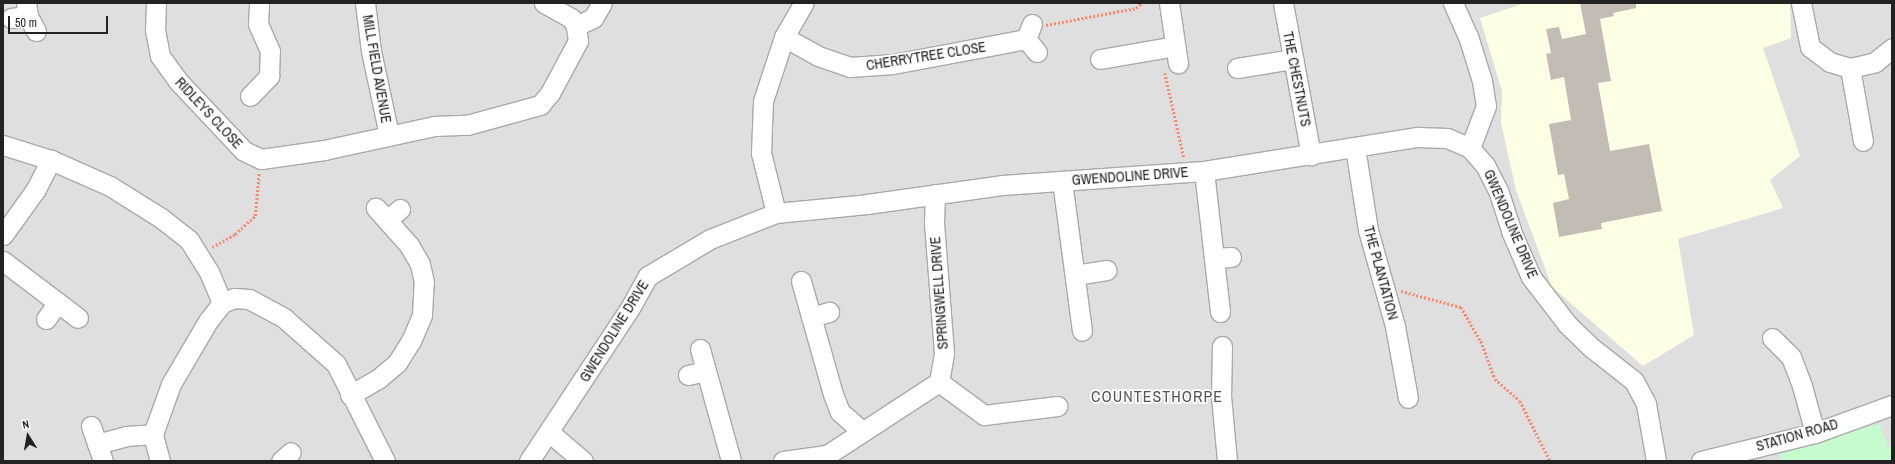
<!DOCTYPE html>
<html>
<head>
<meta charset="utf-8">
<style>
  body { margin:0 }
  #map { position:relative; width:1895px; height:464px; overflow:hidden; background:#f2f0e9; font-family:"Archivo Narrow",sans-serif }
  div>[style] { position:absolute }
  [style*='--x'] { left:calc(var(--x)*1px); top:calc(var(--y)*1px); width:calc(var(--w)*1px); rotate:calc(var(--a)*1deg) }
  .residential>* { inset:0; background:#e0dfdf }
  .education>* { inset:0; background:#fdffe5 }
  .park>* { inset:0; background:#c6fbcf }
  .building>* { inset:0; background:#c3bcb4 }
  .path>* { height:2.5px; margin-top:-1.25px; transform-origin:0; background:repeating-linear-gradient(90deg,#fe886e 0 2px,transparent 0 4px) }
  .roads { filter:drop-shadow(1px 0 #a9a9a9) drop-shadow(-1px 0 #a9a9a9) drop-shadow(0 1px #a9a9a9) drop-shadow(0 -1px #a9a9a9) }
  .minor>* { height:19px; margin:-9.5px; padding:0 9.5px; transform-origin:9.5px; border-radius:9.5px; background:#fff }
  span { translate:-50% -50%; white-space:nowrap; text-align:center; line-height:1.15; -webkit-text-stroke:3.5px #fff; paint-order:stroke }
  .street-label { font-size:14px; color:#222 }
  .quarter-label { font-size:16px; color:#555; letter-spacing:1px }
  .frame { position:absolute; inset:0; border:4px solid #222; pointer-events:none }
  .north { position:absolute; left:8px; top:416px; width:40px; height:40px; -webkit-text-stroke:3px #fff; paint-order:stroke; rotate:349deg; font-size:11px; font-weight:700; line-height:16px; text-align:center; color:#222 }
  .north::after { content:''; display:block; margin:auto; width:14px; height:18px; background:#222; clip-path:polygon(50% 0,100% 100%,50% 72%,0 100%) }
  .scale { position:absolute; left:8px; top:16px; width:100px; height:18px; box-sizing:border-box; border:2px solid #222; border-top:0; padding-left:5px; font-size:12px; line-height:14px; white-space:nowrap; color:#222; -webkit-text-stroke:3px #fff; paint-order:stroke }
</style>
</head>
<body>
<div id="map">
  <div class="residential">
    <div style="clip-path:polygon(3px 3px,1892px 3px,1892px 461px,3px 461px)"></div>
  </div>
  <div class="education">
    <div style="clip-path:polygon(1525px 3px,1790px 3px,1791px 38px,1763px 48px,1800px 156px,1770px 180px,1783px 208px,1678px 239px,1694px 335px,1643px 366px,1552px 287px,1516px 190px,1501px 123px,1502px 91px,1480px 18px)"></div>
  </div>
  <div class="park">
    <div style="clip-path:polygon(1879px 424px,1888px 446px,1892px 446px,1892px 461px,1782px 461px,1780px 450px)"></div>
  </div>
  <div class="building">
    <div style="clip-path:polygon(1580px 3px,1636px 3px,1636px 8px,1613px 13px,1614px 16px,1600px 19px,1611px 81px,1598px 83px,1610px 151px,1649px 144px,1662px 211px,1601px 223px,1602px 229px,1559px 237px,1553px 203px,1569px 199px,1564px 174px,1558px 175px,1549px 124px,1571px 120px,1564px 77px,1551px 80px,1546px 54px,1551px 53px,1546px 29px,1559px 27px,1562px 39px,1586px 34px)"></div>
  </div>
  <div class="path">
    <div style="--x:1046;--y:25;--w:92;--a:-10.7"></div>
    <div style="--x:1136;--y:8;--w:8;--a:-40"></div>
    <div style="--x:1165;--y:73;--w:87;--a:77.4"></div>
    <div style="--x:212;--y:247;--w:26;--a:-29"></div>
    <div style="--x:235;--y:234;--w:27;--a:-42"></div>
    <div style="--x:255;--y:216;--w:43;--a:-84.7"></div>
    <div style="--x:1401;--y:291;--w:62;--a:14.9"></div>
    <div style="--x:1461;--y:307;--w:39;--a:60"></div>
    <div style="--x:1481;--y:341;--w:40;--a:69.8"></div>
    <div style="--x:1495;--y:379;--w:33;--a:41"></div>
    <div style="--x:1520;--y:401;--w:67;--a:63.4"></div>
  </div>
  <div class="roads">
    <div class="minor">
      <div style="--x:26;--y:3;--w:13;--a:81"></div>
      <div style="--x:28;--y:16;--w:17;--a:62"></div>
      <div style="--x:156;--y:3;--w:27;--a:92"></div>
      <div style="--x:155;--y:30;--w:26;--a:79"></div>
      <div style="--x:160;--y:56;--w:31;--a:54"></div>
      <div style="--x:178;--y:81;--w:96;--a:46.7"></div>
      <div style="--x:244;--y:151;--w:19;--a:25"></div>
      <div style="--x:261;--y:159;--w:64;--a:-8.1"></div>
      <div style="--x:324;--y:150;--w:113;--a:-12.3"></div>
      <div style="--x:434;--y:126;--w:33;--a:-2"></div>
      <div style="--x:467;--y:125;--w:76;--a:-15.3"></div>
      <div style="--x:540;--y:105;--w:16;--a:-50"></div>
      <div style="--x:550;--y:93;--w:59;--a:-61.7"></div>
      <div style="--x:578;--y:41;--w:15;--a:-98"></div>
      <div style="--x:576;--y:26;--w:9;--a:-122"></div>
      <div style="--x:571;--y:18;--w:31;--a:-151"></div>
      <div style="--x:365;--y:3;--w:48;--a:82.9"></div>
      <div style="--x:371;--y:51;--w:86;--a:77.9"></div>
      <div style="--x:1169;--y:3;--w:61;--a:81.5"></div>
      <div style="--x:1283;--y:3;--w:155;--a:79.6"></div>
      <div style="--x:1453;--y:3;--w:36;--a:66"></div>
      <div style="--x:1468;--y:36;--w:47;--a:72.7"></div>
      <div style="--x:1482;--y:81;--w:25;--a:81"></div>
      <div style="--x:1486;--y:106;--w:45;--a:110.9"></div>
      <div style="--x:1801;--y:3;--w:45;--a:78.4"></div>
      <div style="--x:1810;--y:47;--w:25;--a:37"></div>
      <div style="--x:1830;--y:62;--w:21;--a:17"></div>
      <div style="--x:1850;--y:68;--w:26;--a:-13"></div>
      <div style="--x:1875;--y:62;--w:22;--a:-39"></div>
      <div style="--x:11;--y:18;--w:17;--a:-7"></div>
      <div style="--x:1032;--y:24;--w:16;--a:112"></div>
      <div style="--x:1026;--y:39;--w:17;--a:50"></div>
      <div style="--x:576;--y:26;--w:19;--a:-25"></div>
      <div style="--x:593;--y:18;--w:17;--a:-59"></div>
      <div style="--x:784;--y:37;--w:39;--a:29"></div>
      <div style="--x:818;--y:56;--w:34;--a:19"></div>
      <div style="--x:850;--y:67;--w:43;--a:-4"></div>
      <div style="--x:893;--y:64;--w:135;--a:-10.6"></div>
      <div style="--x:1100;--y:59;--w:76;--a:-9.8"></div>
      <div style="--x:1237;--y:68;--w:57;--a:-9.1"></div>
      <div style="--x:1850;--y:68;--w:74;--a:79.9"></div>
      <div style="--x:250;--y:96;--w:28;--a:-46"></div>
      <div style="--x:269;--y:76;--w:25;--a:-88"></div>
      <div style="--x:270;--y:51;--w:30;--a:-114"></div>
      <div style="--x:258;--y:24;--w:21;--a:-87"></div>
      <div style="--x:3;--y:145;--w:50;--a:17.4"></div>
      <div style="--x:51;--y:160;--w:64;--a:23.8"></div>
      <div style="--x:110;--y:186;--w:60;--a:32.1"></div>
      <div style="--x:161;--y:218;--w:36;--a:38"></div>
      <div style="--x:189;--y:240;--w:38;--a:58"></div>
      <div style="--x:209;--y:272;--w:34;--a:67"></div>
      <div style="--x:222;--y:303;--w:13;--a:-23"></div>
      <div style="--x:234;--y:298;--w:15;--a:4"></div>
      <div style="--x:249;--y:299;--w:40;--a:28"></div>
      <div style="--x:284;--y:318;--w:69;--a:41.5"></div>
      <div style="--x:336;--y:364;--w:109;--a:63.2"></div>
      <div style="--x:1355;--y:147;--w:84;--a:81.1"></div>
      <div style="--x:1368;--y:230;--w:100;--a:74.3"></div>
      <div style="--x:1395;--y:326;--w:73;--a:79.8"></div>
      <div style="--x:1204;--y:171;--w:142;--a:83.5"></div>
      <div style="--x:1062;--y:181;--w:151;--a:82.4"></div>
      <div style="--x:776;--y:213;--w:62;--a:-104"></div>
      <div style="--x:761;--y:153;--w:52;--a:-87.8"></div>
      <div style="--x:763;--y:101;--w:67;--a:-71.8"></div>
      <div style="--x:784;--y:37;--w:39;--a:-60"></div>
      <div style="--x:387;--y:220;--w:17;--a:-40"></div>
      <div style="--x:3;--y:235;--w:57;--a:-54.3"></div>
      <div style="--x:36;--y:189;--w:33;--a:-63"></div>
      <div style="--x:1214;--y:258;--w:17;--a:-3"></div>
      <div style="--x:3;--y:261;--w:94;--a:37.2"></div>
      <div style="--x:1075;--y:275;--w:32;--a:-9"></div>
      <div style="--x:801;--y:281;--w:117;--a:74.2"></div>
      <div style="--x:833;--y:394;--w:19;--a:69"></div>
      <div style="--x:840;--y:412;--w:29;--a:41"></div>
      <div style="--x:811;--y:317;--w:19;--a:-16"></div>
      <div style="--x:46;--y:319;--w:19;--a:-55"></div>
      <div style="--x:1772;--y:338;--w:27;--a:45"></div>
      <div style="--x:1791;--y:357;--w:31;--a:69"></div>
      <div style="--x:1802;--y:386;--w:49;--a:74.5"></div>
      <div style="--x:1222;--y:346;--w:50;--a:91.1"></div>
      <div style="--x:1221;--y:396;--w:65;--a:84.7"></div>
      <div style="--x:700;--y:349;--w:116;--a:74.5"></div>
      <div style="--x:688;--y:375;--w:17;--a:-13"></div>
      <div style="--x:939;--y:382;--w:56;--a:36.3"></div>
      <div style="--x:984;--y:415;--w:74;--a:-7"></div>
      <div style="--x:350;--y:395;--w:34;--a:-30"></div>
      <div style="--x:379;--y:378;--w:23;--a:-40"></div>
      <div style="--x:397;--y:363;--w:26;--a:-58"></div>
      <div style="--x:411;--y:341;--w:28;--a:-67"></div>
      <div style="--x:422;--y:315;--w:33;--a:-87"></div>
      <div style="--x:424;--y:282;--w:18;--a:-103"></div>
      <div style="--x:420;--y:264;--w:22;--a:-120"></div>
      <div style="--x:409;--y:245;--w:50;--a:-131.7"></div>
      <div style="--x:91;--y:426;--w:37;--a:71"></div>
      <div style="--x:549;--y:432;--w:45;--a:40.5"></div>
      <div style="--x:97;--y:444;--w:30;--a:-15"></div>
      <div style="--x:126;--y:436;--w:27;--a:-4"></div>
      <div style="--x:160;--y:461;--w:28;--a:-105"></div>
      <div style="--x:153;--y:434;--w:53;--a:-70.2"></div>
      <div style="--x:171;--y:384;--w:73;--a:-59.6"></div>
      <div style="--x:208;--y:321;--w:23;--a:-52"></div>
      <div style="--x:281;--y:461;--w:13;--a:-42"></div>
      <div style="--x:529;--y:461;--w:183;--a:-56.6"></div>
      <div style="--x:630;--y:308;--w:37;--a:-61"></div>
      <div style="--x:648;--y:276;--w:72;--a:-30.8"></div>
      <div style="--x:710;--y:239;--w:71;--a:-21.5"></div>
      <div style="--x:776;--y:213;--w:91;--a:-5.6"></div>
      <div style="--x:867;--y:204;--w:136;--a:-8"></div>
      <div style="--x:1002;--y:185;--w:202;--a:-4"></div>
      <div style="--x:1204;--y:171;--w:216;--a:-9.1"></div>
      <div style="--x:1417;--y:137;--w:30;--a:2"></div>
      <div style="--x:1447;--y:138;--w:25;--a:23"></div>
      <div style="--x:1470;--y:148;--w:23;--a:49"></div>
      <div style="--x:1485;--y:165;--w:31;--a:63"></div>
      <div style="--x:1499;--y:193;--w:40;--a:72"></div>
      <div style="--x:1511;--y:231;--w:50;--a:66.5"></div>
      <div style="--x:1531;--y:277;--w:59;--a:52.5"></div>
      <div style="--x:1567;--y:324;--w:35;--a:44"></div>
      <div style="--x:1592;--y:348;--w:53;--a:38.2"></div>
      <div style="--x:1634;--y:381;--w:26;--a:62"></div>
      <div style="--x:1646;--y:404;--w:58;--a:80"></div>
      <div style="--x:783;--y:461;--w:44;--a:-7.8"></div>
      <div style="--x:827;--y:455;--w:134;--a:-33.1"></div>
      <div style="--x:939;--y:382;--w:29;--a:-80"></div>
      <div style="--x:944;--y:353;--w:130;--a:-94.4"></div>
      <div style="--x:934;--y:223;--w:29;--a:-88"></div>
      <div style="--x:1701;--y:461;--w:117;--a:-13.8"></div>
      <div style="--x:1815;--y:433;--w:82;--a:-20"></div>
    </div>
  </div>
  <div class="street-label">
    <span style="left:926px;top:56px;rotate:-9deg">CHERRYTREE CLOSE</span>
    <span style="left:377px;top:69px;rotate:80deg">MILL FIELD AVENUE</span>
    <span style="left:1297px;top:79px;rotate:79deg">THE CHESTNUTS</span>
    <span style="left:209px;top:113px;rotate:47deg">RIDLEYS CLOSE</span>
    <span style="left:1130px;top:176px;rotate:-4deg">GWENDOLINE DRIVE</span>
    <span style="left:1511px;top:224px;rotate:67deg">GWENDOLINE DRIVE</span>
    <span style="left:1381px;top:273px;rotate:75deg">THE PLANTATION</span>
    <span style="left:939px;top:293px;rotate:-94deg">SPRINGWELL DRIVE</span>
    <span style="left:614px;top:331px;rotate:-58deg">GWENDOLINE DRIVE</span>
    <span style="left:1797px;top:435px;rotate:-16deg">STATION ROAD</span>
  </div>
  <div class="quarter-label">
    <span style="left:1157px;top:396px">COUNTESTHORPE</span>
  </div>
  <div class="frame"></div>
  <div class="north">N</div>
  <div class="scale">50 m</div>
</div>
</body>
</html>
